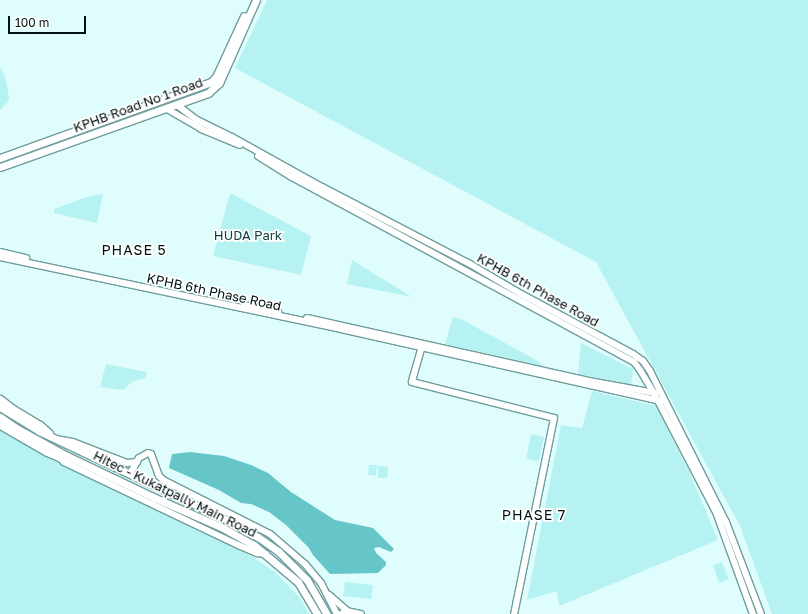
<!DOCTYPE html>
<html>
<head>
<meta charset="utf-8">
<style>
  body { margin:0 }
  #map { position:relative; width:808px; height:614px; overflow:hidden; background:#e0fdfd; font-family:"Golos Text",sans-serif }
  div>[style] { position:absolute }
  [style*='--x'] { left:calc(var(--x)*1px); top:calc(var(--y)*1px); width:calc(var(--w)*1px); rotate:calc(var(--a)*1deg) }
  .green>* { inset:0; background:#b6f2f2 }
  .water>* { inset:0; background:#65c5c7 }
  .roads { filter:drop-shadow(1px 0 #6f9d9d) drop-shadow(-1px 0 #6f9d9d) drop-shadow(0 1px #6f9d9d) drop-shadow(0 -1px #6f9d9d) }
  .minor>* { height:6px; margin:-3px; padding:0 3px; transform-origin:3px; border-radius:3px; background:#fff }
  .major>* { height:7px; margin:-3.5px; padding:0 3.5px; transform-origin:3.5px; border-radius:3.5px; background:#fff }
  span { translate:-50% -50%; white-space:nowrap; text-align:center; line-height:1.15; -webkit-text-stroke:3.5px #fff; paint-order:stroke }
  .street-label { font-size:13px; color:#011011 }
  .park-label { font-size:13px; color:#0f3d3e }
  .neighbourhood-label { font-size:14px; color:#011011; letter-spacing:1px }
  .scale { position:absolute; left:8px; top:16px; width:78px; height:18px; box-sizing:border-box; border:2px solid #011011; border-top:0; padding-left:5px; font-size:12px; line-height:14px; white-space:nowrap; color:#011011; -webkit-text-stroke:3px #fff; paint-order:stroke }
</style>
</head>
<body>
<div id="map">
  <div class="green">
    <div style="clip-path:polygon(267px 0,808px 0,808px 614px,772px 614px,740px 526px,596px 262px,235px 68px)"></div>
    <div style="clip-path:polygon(0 67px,5px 76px,9px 97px,8px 102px,0 110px)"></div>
    <div style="clip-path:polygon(230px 193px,311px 236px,301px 275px,213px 256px)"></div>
    <div style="clip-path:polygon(103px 194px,97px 223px,54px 213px,54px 209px,87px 197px)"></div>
    <div style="clip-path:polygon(352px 260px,412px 297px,347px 284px)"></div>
    <div style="clip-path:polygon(453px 317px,461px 319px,538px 361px,544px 367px,445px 344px)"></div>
    <div style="clip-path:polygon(581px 343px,633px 369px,631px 385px,578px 374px)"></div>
    <div style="clip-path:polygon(106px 364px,147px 372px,145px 378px,132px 382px,123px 390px,100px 387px)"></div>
    <div style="clip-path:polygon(592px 391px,656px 406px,689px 471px,718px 540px,559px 606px,557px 591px,527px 600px,561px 425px,582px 428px)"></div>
    <div style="clip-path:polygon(0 427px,214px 535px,253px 557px,275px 572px,300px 598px,309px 614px,0 614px)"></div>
    <div style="clip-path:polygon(531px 434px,544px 437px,539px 461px,526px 459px)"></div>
    <div style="clip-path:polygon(369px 465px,377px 465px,376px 476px,368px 475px)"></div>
    <div style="clip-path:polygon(378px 466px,388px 467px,387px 478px,378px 478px)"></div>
    <div style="clip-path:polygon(722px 562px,729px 579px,719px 583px,713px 565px)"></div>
    <div style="clip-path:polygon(345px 582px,373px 585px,371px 599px,343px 596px)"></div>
  </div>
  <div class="water">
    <div style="clip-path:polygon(190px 452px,224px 456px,251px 465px,268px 473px,291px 492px,335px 520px,373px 528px,394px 549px,391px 552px,379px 547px,374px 548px,376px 553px,386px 562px,386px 565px,378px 573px,330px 574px,313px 555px,309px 548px,286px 525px,269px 512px,251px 504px,241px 503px,219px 490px,169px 468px,172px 454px)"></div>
  </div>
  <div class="roads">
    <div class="minor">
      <div style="--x:177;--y:105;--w:25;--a:37"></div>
      <div style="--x:197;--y:120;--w:39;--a:26"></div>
      <div style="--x:232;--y:137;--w:103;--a:29.1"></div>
      <div style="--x:322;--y:187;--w:167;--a:27.5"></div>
      <div style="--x:470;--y:264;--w:59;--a:30.5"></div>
      <div style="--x:521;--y:294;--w:127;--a:28.2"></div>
      <div style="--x:633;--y:354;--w:12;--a:35"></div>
      <div style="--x:643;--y:361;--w:12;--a:55"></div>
      <div style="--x:650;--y:371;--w:169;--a:63.3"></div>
      <div style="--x:726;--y:522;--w:98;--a:69.2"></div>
      <div style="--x:167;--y:109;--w:39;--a:30"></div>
      <div style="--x:201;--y:129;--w:42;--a:22.3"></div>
      <div style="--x:258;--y:156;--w:40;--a:32"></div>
      <div style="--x:292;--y:177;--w:389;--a:28.4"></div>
      <div style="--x:634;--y:362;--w:10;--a:53"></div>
      <div style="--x:640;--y:370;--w:27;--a:59"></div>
      <div style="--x:654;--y:393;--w:134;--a:62.5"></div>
      <div style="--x:716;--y:512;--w:109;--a:70.1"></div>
      <div style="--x:0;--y:252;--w:27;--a:13"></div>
      <div style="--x:0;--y:257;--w:349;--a:11.9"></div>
      <div style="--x:341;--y:329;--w:328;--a:12.7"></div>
      <div style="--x:244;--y:305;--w:35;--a:12"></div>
      <div style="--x:307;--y:318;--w:289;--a:12.6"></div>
      <div style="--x:589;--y:381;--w:67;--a:10.3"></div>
      <div style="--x:422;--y:346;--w:37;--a:106"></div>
      <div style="--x:412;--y:382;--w:146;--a:14.2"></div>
      <div style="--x:554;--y:418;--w:200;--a:101.5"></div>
      <div style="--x:56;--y:439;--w:17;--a:10"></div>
      <div style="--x:73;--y:442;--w:58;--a:21.3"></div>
      <div style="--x:127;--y:463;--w:10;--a:-6"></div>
      <div style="--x:59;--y:457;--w:7;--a:45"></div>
      <div style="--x:64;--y:462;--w:193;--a:25.5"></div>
      <div style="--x:238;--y:545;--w:21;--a:23"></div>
      <div style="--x:257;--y:553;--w:9;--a:6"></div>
      <div style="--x:130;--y:474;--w:18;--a:-61"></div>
      <div style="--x:139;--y:458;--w:10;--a:-29"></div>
      <div style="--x:148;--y:453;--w:3;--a:18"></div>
      <div style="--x:151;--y:454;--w:23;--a:70"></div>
      <div style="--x:159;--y:476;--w:6;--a:45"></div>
      <div style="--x:163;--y:480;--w:120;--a:26.8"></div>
      <div style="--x:270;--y:534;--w:46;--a:40.6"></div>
      <div style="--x:305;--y:564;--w:25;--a:50"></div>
      <div style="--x:321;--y:583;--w:35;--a:63"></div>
      <div style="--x:329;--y:595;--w:29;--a:41"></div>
      <div style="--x:341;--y:614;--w:6;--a:-31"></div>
      <div style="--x:346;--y:611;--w:15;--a:11"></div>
    </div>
    <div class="major">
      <div style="--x:0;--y:158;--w:224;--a:-19.8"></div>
      <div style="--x:211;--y:82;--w:7;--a:-45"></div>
      <div style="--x:216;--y:77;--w:67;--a:-65.3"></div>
      <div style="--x:0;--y:167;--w:221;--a:-19.6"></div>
      <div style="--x:208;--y:93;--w:15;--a:-42"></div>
      <div style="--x:219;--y:83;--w:91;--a:-66"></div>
      <div style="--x:0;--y:399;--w:16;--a:38"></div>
      <div style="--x:13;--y:409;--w:31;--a:31"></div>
      <div style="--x:40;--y:425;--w:12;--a:42"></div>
      <div style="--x:0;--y:407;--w:46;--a:31.6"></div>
      <div style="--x:39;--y:431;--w:218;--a:25.3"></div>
      <div style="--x:236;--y:524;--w:26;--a:31"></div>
      <div style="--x:258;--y:537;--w:24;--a:35"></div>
      <div style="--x:278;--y:551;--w:41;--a:45"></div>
      <div style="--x:307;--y:580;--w:39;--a:60"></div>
      <div style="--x:0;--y:417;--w:22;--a:34"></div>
      <div style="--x:18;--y:429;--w:56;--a:28.9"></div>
      <div style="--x:0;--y:425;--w:54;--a:29.9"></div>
      <div style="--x:47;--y:452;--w:13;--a:23"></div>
      <div style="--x:59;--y:457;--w:8;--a:-7"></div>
      <div style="--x:67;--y:456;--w:98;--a:25.5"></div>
      <div style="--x:155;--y:498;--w:72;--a:23.7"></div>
      <div style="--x:221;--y:527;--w:38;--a:29"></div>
      <div style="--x:254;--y:545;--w:57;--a:40.1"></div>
      <div style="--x:298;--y:582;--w:37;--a:59"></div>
    </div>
  </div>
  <div class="street-label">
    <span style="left:138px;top:105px;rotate:-20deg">KPHB Road No 1 Road</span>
    <span style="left:538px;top:290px;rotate:29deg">KPHB 6th Phase Road</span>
    <span style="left:214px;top:292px;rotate:12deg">KPHB 6th Phase Road</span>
    <span style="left:175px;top:494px;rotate:26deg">Hitec - Kukatpally Main Road</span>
  </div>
  <div class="park-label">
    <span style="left:248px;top:235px">HUDA Park</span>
  </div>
  <div class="neighbourhood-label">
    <span style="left:134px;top:250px">PHASE 5</span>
    <span style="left:534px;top:515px">PHASE 7</span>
  </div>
  <div class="scale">100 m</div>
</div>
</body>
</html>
